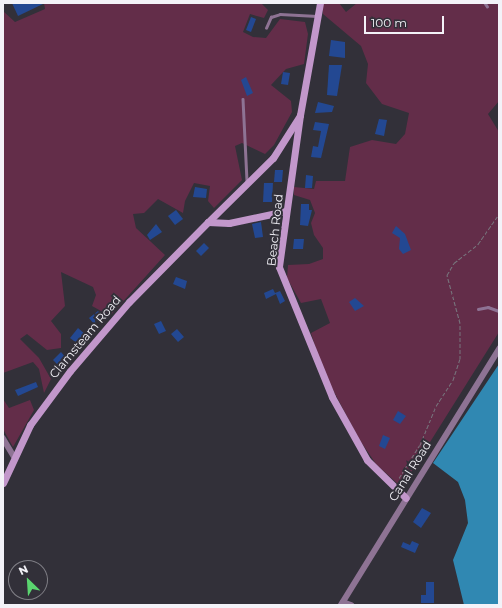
<!DOCTYPE html>
<html>
<head>
<meta charset="utf-8">
<style>
  body { margin:0 }
  #map { position:relative; width:502px; height:608px; overflow:hidden; background:#323039; font-family:Montserrat,sans-serif }
  div>[style] { position:absolute }
  [style*='--x'] { left:calc(var(--x)*1px); top:calc(var(--y)*1px); width:calc(var(--w)*1px); rotate:calc(var(--a)*1deg) }
  .green>* { inset:0; background:#632d49 }
  .water>* { inset:0; background:#3088b2 }
  .building>* { inset:0; background:#234892 }
  .path>* { height:1px; margin-top:-0.5px; transform-origin:0; background:repeating-linear-gradient(90deg,#77757d 0 4px,transparent 0 6px) }
  .lane>* { height:2.5px; margin:-1.25px; padding:0 1.25px; transform-origin:1.25px; border-radius:1.25px; background:#8e7394 }
  .street>* { height:5.5px; margin:-2.75px; padding:0 2.75px; transform-origin:2.75px; border-radius:2.75px; background:#8e7394 }
  .secondary>* { height:7px; margin:-3.5px; padding:0 3.5px; transform-origin:3.5px; border-radius:3.5px; background:#c297cb }
  span { translate:-50% -50%; white-space:nowrap; text-align:center; line-height:1.15; -webkit-text-stroke:4px #323039; paint-order:stroke }
  .street-label { font-size:12px; color:#f3f2f8 }
  .frame { position:absolute; inset:0; border:4px solid #f3f2f8; pointer-events:none }
  .north { position:absolute; left:8px; top:560px; width:40px; height:40px; box-sizing:border-box; background:#323039; border:1px solid #7f7e85; border-radius:50%; rotate:335deg; font-size:11px; font-weight:700; line-height:16px; text-align:center; color:#f3f2f8 }
  .north::after { content:''; display:block; margin:auto; width:14px; height:18px; background:#5ad56f; clip-path:polygon(50% 0,100% 100%,50% 72%,0 100%) }
  .scale { position:absolute; left:364px; top:16px; width:80px; height:18px; box-sizing:border-box; border:2px solid #f3f2f8; border-top:0; padding-left:5px; font-size:12px; line-height:14px; white-space:nowrap; color:#f3f2f8; -webkit-text-stroke:3px #323039; paint-order:stroke }
</style>
</head>
<body>
<div id="map">
  <div class="green">
    <div style="clip-path:polygon(44px 3px,261px 3px,268px 10px,264px 18px,250px 14px,243px 32px,253px 37px,266px 38px,280px 19px,305px 22px,308px 34px,304px 64px,286px 69px,271px 85px,291px 101px,292px 112px,274px 145px,265px 154px,242px 143px,235px 146px,242px 180px,214px 208px,208px 201px,210px 186px,194px 183px,185px 201px,183px 213px,158px 199px,144px 213px,133px 214px,136px 228px,165px 255px,110px 316px,92px 306px,96px 295px,93px 287px,61px 272px,65px 306px,51px 321px,61px 334px,61px 348px,47px 350px,27px 334px,20px 339px,39px 358px,51px 379px,44px 393px,39px 369px,33px 362px,3px 373px,3px 11px,15px 22px,45px 9px)"></div>
    <div style="clip-path:polygon(323px 3px,339px 3px,346px 12px,357px 3px,499px 3px,499px 101px,488px 114px,499px 132px,499px 332px,405px 482px,398px 484px,376px 464px,359px 439px,323px 371px,311px 333px,330px 323px,321px 299px,301px 303px,287px 278px,288px 265px,309px 264px,323px 259px,323px 248px,314px 235px,311px 223px,315px 213px,310px 200px,294px 195px,294px 187px,314px 189px,316px 181px,345px 181px,350px 147px,372px 140px,396px 144px,405px 134px,409px 113px,382px 104px,366px 83px,368px 64px,361px 46px,323px 14px)"></div>
    <div style="clip-path:polygon(3px 399px,9px 408px,30px 400px,34px 410px,13px 447px,3px 429px)"></div>
  </div>
  <div class="water">
    <div style="clip-path:polygon(499px 364px,499px 605px,464px 605px,453px 560px,468px 523px,465px 500px,458px 482px,433px 463px)"></div>
  </div>
  <div class="building">
    <div style="clip-path:polygon(12px 3px,45px 3px,18px 16px)"></div>
    <div style="clip-path:polygon(251px 17px,256px 19px,251px 32px,246px 30px)"></div>
    <div style="clip-path:polygon(331px 40px,345px 42px,345px 58px,329px 56px)"></div>
    <div style="clip-path:polygon(329px 65px,342px 65px,337px 96px,327px 95px)"></div>
    <div style="clip-path:polygon(283px 72px,290px 73px,288px 85px,281px 84px)"></div>
    <div style="clip-path:polygon(246px 77px,253px 93px,247px 96px,241px 80px)"></div>
    <div style="clip-path:polygon(318px 102px,334px 106px,332px 112px,315px 113px)"></div>
    <div style="clip-path:polygon(379px 119px,387px 120px,384px 136px,375px 134px)"></div>
    <div style="clip-path:polygon(315px 122px,329px 124px,321px 158px,311px 157px,313px 146px,318px 147px,321px 131px,313px 130px)"></div>
    <div style="clip-path:polygon(275px 170px,283px 170px,282px 182px,274px 182px)"></div>
    <div style="clip-path:polygon(306px 175px,313px 176px,312px 188px,305px 188px)"></div>
    <div style="clip-path:polygon(264px 183px,273px 183px,272px 202px,263px 202px)"></div>
    <div style="clip-path:polygon(195px 187px,207px 189px,206px 198px,193px 197px)"></div>
    <div style="clip-path:polygon(301px 204px,309px 204px,309px 210px,312px 210px,308px 226px,300px 225px)"></div>
    <div style="clip-path:polygon(176px 210px,183px 219px,175px 225px,168px 216px)"></div>
    <div style="clip-path:polygon(261px 222px,263px 237px,255px 238px,252px 224px)"></div>
    <div style="clip-path:polygon(156px 224px,162px 232px,150px 240px,147px 235px)"></div>
    <div style="clip-path:polygon(396px 226px,405px 234px,411px 250px,403px 254px,399px 249px,400px 238px,392px 233px)"></div>
    <div style="clip-path:polygon(294px 239px,304px 239px,303px 249px,293px 249px)"></div>
    <div style="clip-path:polygon(204px 243px,209px 248px,201px 256px,196px 251px)"></div>
    <div style="clip-path:polygon(176px 277px,187px 281px,185px 289px,173px 284px)"></div>
    <div style="clip-path:polygon(273px 289px,275px 293px,280px 291px,285px 301px,280px 304px,276px 294px,266px 299px,264px 293px)"></div>
    <div style="clip-path:polygon(355px 298px,364px 306px,355px 311px,349px 302px)"></div>
    <div style="clip-path:polygon(98px 311px,102px 316px,94px 324px,89px 318px)"></div>
    <div style="clip-path:polygon(161px 321px,166px 331px,159px 334px,154px 324px)"></div>
    <div style="clip-path:polygon(78px 328px,86px 335px,78px 344px,70px 338px)"></div>
    <div style="clip-path:polygon(177px 329px,184px 337px,178px 342px,171px 334px)"></div>
    <div style="clip-path:polygon(61px 352px,66px 358px,59px 366px,53px 360px)"></div>
    <div style="clip-path:polygon(36px 382px,38px 387px,18px 396px,15px 390px)"></div>
    <div style="clip-path:polygon(398px 411px,406px 416px,400px 424px,393px 420px)"></div>
    <div style="clip-path:polygon(383px 435px,390px 438px,385px 449px,379px 446px)"></div>
    <div style="clip-path:polygon(422px 508px,431px 513px,421px 528px,413px 522px)"></div>
    <div style="clip-path:polygon(412px 541px,419px 544px,415px 553px,401px 547px,403px 542px,410px 545px)"></div>
    <div style="clip-path:polygon(426px 582px,434px 582px,434px 603px,421px 603px,421px 595px,426px 595px)"></div>
  </div>
  <div class="path">
    <div style="--x:406;--y:487;--w:11;--a:-128"></div>
    <div style="--x:399;--y:478;--w:39;--a:-58"></div>
    <div style="--x:420;--y:445;--w:42;--a:-67.7"></div>
    <div style="--x:436;--y:406;--w:31;--a:-57"></div>
    <div style="--x:453;--y:380;--w:22;--a:-72"></div>
    <div style="--x:460;--y:359;--w:36;--a:-90"></div>
    <div style="--x:460;--y:323;--w:50;--a:-105.2"></div>
    <div style="--x:447;--y:275;--w:14;--a:-60"></div>
    <div style="--x:454;--y:263;--w:31;--a:-38"></div>
    <div style="--x:478;--y:244;--w:37;--a:-55"></div>
  </div>
  <div class="lane">
    <div style="--x:485;--y:3;--w:4;--a:56"></div>
    <div style="--x:266;--y:28;--w:12;--a:-66"></div>
    <div style="--x:271;--y:17;--w:9;--a:-18"></div>
    <div style="--x:280;--y:14;--w:37;--a:3"></div>
    <div style="--x:243;--y:99;--w:83;--a:87.2"></div>
    <div style="--x:478;--y:309;--w:10;--a:-11"></div>
    <div style="--x:488;--y:307;--w:12;--a:20"></div>
  </div>
  <div class="street">
    <div style="--x:3;--y:438;--w:21;--a:59"></div>
    <div style="--x:343;--y:602;--w:9;--a:21"></div>
    <div style="--x:341;--y:605;--w:301;--a:-58.3"></div>
  </div>
  <div class="secondary">
    <div style="--x:320;--y:3;--w:114;--a:100.1"></div>
    <div style="--x:300;--y:115;--w:153;--a:97.9"></div>
    <div style="--x:279;--y:267;--w:140;--a:67.8"></div>
    <div style="--x:332;--y:397;--w:72;--a:60.9"></div>
    <div style="--x:367;--y:460;--w:54;--a:44.3"></div>
    <div style="--x:208;--y:222;--w:91;--a:-44.6"></div>
    <div style="--x:273;--y:158;--w:49;--a:-57.6"></div>
    <div style="--x:3;--y:483;--w:64;--a:-65"></div>
    <div style="--x:30;--y:425;--w:67;--a:-53.5"></div>
    <div style="--x:70;--y:371;--w:91;--a:-49.5"></div>
    <div style="--x:129;--y:302;--w:112;--a:-45.4"></div>
    <div style="--x:208;--y:222;--w:21;--a:3"></div>
    <div style="--x:229;--y:223;--w:58;--a:-11.9"></div>
  </div>
  <div class="street-label">
    <span style="left:275px;top:230px;rotate:-84deg">Beach Road</span>
    <span style="left:85px;top:337px;rotate:-50deg">Clamsteam Road</span>
    <span style="left:410px;top:471px;rotate:-58deg">Canal Road</span>
  </div>
  <div class="frame"></div>
  <div class="north">N</div>
  <div class="scale">100 m</div>
</div>
</body>
</html>
